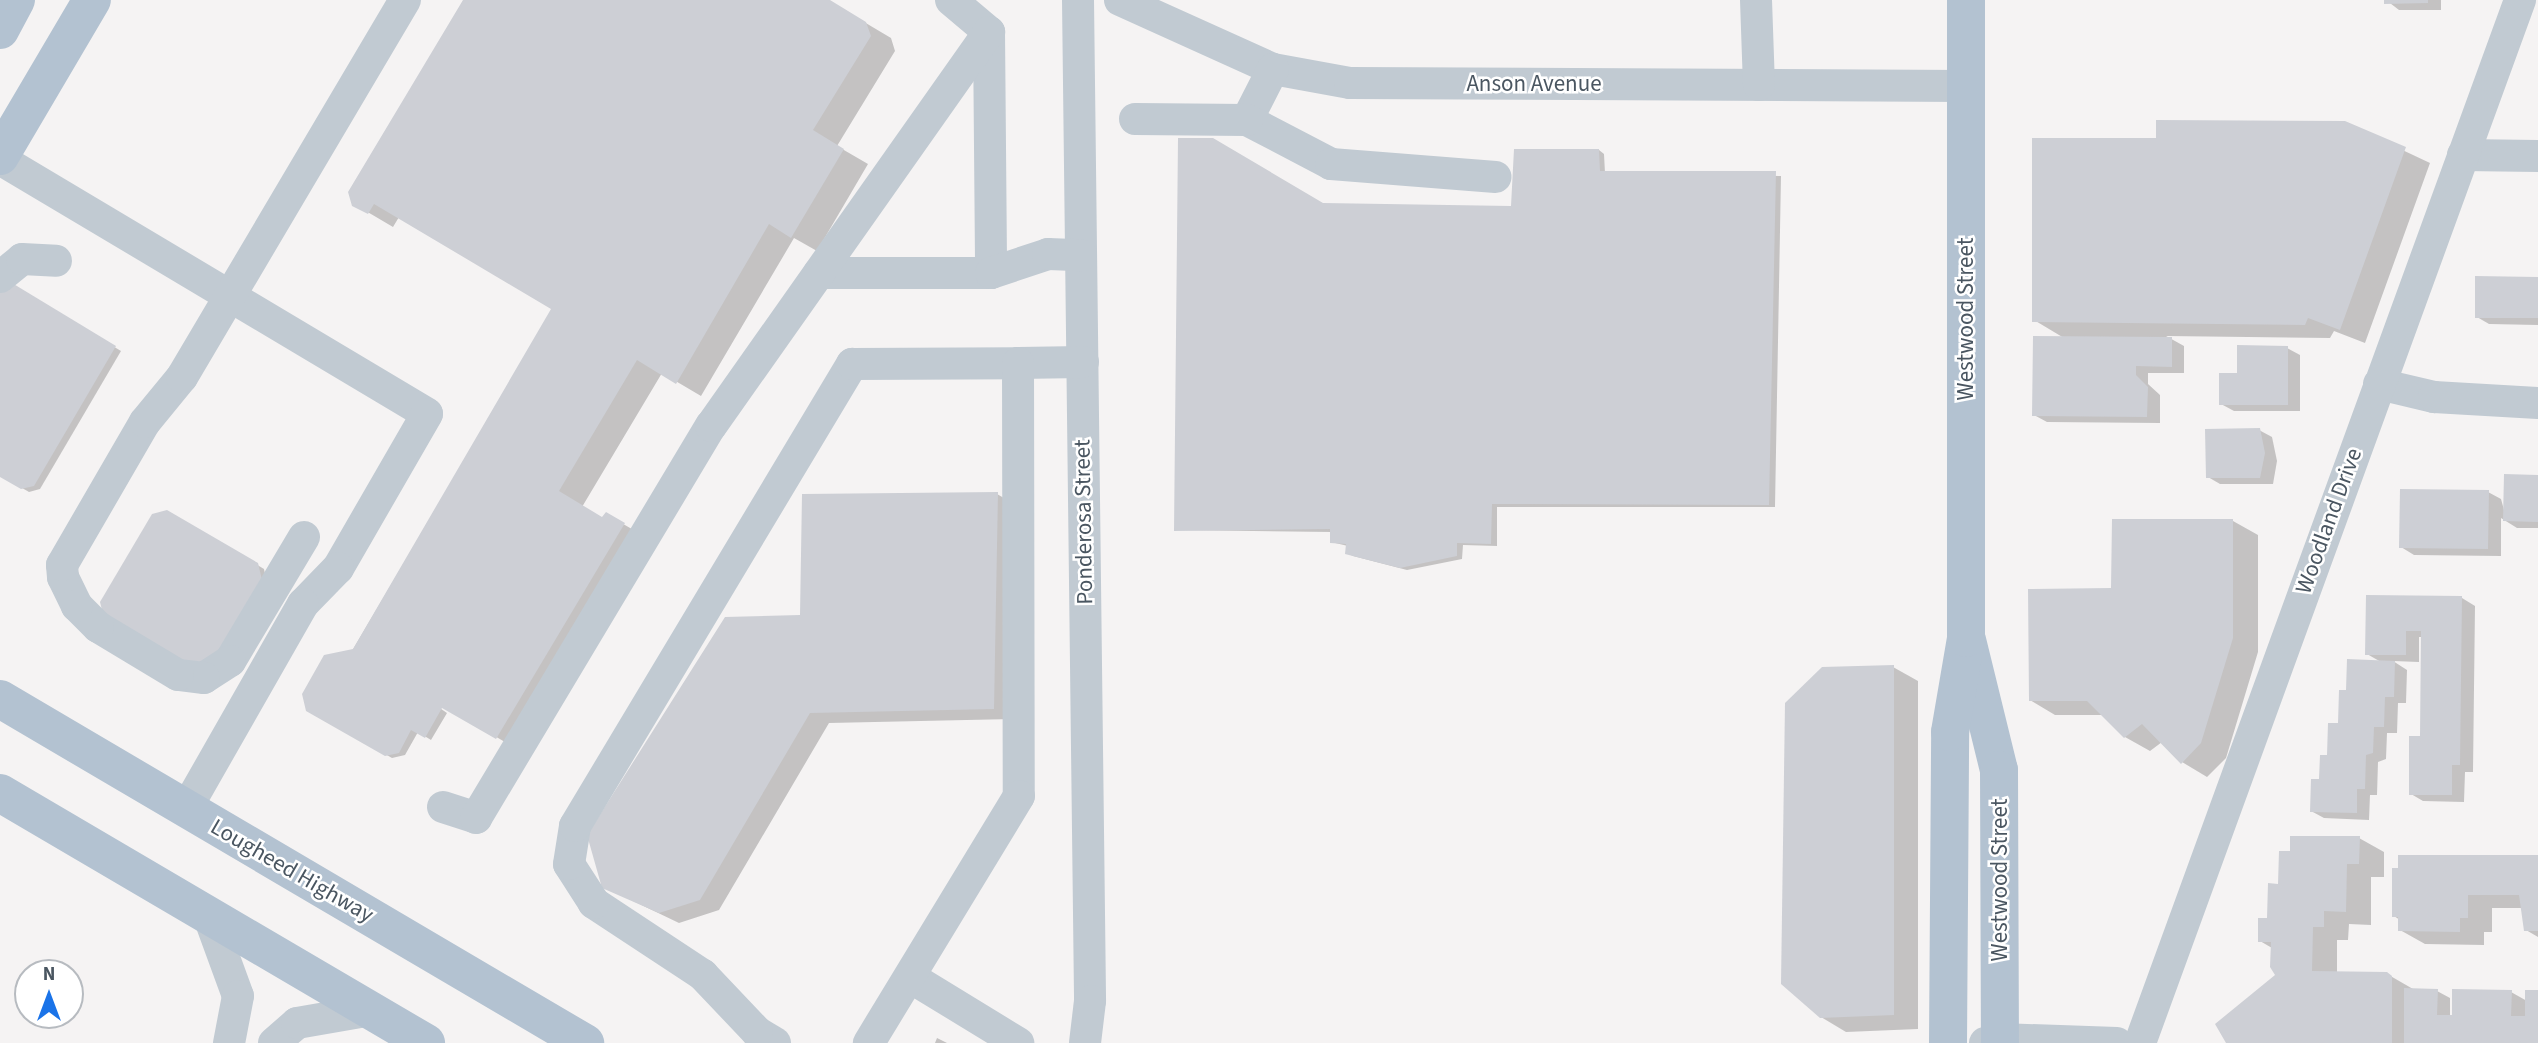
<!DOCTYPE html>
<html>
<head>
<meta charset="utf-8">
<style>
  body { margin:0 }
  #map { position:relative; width:2538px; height:1043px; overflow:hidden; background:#f5f3f3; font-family:"Source Sans 3",sans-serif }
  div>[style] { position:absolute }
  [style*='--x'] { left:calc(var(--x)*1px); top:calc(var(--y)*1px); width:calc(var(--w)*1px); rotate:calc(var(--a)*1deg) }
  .shadow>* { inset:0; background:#0003 }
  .building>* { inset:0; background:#cdcfd5 }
  .minor>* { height:32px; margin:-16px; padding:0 16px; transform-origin:16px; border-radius:16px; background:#c1cad2 }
  .major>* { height:38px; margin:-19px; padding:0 19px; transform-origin:19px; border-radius:19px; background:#b3c2d1 }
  span { translate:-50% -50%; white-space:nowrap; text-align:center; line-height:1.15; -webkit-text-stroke:5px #fff; paint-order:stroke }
  .street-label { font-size:23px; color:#4a5661 }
  .north { position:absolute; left:14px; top:959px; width:70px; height:70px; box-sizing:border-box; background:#fff; border:2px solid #b7bbc0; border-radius:50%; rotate:0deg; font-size:19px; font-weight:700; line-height:28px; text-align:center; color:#4a5661 }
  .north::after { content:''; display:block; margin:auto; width:24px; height:32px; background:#1a73e8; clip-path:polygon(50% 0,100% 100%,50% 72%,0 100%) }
</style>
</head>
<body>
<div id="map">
  <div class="shadow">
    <div style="clip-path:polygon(465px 0,827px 0,891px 38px,895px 51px,837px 146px,868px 164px,817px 251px,794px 238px,701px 396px,662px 373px,582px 507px,603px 519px,606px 514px,649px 539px,522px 752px,391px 675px,447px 713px,431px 740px,418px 732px,405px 755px,392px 758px,308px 710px,352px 651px,554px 309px,399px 217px,393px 227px,354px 204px)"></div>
    <div style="clip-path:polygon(2386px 0,2441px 0,2441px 10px,2399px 10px)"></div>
    <div style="clip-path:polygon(2345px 123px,2430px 163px,2365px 343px,2334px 331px,2330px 338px,2166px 336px,2184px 346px,2184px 373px,2148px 373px,2148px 384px,2160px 395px,2160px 423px,2047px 422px,2034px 415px,2064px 338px,2034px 320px,2158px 139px)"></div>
    <div style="clip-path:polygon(1599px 150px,1604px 154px,1605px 173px,1781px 176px,1775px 507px,1497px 507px,1497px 546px,1463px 545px,1462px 559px,1407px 570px,1353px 556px,1347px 553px,1348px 546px,1331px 542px,1332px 532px,1175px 530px,1322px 205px,1513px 208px)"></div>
    <div style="clip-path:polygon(2538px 278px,2538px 325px,2489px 324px,2477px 317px)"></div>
    <div style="clip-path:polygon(8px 283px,121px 351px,40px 489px,29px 492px,0 475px,0 296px)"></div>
    <div style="clip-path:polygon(2287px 348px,2300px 355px,2300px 411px,2234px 411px,2221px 404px,2239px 375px)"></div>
    <div style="clip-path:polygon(2259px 430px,2272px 437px,2277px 461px,2273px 484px,2220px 484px,2208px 477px)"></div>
    <div style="clip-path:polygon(2538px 476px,2538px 528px,2517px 528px,2501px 518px,2501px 556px,2414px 555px,2401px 547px,2488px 492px,2501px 499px,2504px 510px)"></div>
    <div style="clip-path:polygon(997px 494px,1016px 505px,1013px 719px,829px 723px,719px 910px,679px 923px,604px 887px,802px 616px)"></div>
    <div style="clip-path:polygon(167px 511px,264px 569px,267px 584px)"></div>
    <div style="clip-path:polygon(2114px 521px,2233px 521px,2258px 535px,2258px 652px,2226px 758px,2207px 777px,2182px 762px,2162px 742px,2150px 751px,2125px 737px,2103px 715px,2055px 715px,2030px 700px,2113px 590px)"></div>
    <div style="clip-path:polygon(2462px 598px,2475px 606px,2473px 772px,2465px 772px,2464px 802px,2423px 801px,2411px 794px,2422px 737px,2423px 637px,2419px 637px,2419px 662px,2393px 661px,2407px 670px,2406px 703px,2398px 703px,2397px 733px,2387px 733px,2386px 759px,2378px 762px,2377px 795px,2370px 795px,2369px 820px,2324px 818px,2311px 811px,2348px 692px,2381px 662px,2367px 654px)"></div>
    <div style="clip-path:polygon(1893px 667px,1918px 681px,1918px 1029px,1846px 1032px,1821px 1017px)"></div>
    <div style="clip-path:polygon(2359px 838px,2384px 852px,2384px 877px,2371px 877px,2371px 925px,2349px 924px,2348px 940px,2337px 940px,2337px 973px,2387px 974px,2413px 989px,2437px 991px,2450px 998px,2450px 1017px,2511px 992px,2527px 1001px,2538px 992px,2538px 1043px,2228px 1043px,2278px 976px,2272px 948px,2260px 941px,2291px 853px)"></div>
    <div style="clip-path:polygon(2538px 857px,2538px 937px,2526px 930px,2523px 908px,2492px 908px,2492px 932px,2484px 932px,2484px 945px,2425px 944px,2400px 930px,2400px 920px,2394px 916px)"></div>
    <div style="clip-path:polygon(937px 1038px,947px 1043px,935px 1043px)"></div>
  </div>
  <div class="building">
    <div style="clip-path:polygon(463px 0,830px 0,866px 22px,871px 36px,813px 130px,844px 149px,791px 238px,769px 224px,676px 384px,637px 360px,559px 491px,602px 517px,606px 512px,625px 523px,496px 739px,442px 708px,425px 738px,411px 730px,399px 753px,385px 756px,306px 711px,302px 694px,324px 655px,353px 649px,551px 309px,374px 204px,368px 214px,352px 206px,348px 192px)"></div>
    <div style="clip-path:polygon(2384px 0,2428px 0,2428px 3px,2384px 4px)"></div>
    <div style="clip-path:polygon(2156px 120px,2345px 121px,2406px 147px,2340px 330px,2308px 318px,2305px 325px,2032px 322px,2032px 138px,2156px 138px)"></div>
    <div style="clip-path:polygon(1178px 138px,1213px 138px,1323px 203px,1511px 206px,1514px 149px,1599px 149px,1600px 171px,1776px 171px,1769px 505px,1492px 504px,1491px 544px,1457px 543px,1457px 556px,1400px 568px,1345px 554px,1346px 544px,1330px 543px,1330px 529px,1174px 531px)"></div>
    <div style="clip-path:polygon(2475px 276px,2538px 277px,2538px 318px,2475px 318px)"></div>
    <div style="clip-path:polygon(7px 280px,116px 346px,34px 486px,21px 489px,0 477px,0 292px)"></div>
    <div style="clip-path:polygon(2033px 336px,2172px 337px,2172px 367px,2136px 366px,2136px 375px,2148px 387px,2147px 417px,2032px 416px)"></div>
    <div style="clip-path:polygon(2237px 345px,2288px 346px,2288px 405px,2219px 405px,2219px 373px,2237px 373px)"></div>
    <div style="clip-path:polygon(2260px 428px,2265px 453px,2260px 478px,2206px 478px,2205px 429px)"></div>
    <div style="clip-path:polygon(2504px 474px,2538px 475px,2538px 522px,2503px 521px)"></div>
    <div style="clip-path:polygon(2400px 489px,2489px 490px,2488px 549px,2399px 548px)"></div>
    <div style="clip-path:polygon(998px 492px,994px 709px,810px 713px,700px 900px,659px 913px,602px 888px,587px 835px,725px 617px,800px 615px,802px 494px)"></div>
    <div style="clip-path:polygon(167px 510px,258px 563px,262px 580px,211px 665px,196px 669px,103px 614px,100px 602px,152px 514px)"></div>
    <div style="clip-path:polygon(2112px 519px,2233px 519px,2233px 638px,2201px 743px,2181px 764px,2142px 724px,2124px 738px,2087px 701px,2029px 701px,2028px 589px,2111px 588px)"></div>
    <div style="clip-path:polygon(2366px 595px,2462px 596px,2460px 765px,2452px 765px,2452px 795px,2409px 795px,2409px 736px,2420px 736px,2421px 631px,2406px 631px,2406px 655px,2365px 655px)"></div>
    <div style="clip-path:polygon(2347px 659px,2395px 661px,2394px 697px,2385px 697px,2384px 727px,2374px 727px,2373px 753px,2366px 755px,2365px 789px,2357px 789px,2357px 813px,2310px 812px,2311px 779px,2319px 779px,2320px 755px,2327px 755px,2328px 723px,2338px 723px,2339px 690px,2346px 690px)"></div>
    <div style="clip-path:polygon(1894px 665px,1894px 1015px,1820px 1018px,1781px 984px,1785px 703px,1822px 667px)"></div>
    <div style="clip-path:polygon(2290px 836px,2360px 836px,2359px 864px,2347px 864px,2346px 912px,2324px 911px,2324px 927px,2313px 927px,2312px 971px,2387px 972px,2392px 976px,2392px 1043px,2226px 1043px,2215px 1024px,2275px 975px,2270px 967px,2271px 942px,2258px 942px,2258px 918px,2267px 918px,2268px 883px,2278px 884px,2279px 851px,2290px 851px)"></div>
    <div style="clip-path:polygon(2398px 855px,2538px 855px,2538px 931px,2524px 931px,2519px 895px,2468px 895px,2468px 918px,2460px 918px,2460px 932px,2398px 931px,2398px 917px,2392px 917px,2392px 868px,2398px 868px)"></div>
    <div style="clip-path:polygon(2404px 988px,2438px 989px,2437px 1015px,2452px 1015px,2452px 989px,2512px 990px,2511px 1016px,2525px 1016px,2525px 990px,2538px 990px,2538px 1043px,2404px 1043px)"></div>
  </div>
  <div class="minor">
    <div style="--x:951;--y:0;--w:50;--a:40.1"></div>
    <div style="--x:989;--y:32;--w:241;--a:89.5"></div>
    <div style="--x:1078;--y:0;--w:1001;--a:89.31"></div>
    <div style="--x:1090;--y:1001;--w:42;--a:96.8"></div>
    <div style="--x:1120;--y:0;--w:168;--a:24.3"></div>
    <div style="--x:1273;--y:69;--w:78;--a:10.3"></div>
    <div style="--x:1350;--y:83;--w:615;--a:0.28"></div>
    <div style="--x:1756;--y:0;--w:85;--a:88"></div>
    <div style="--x:1273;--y:69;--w:57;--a:117"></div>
    <div style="--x:1247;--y:120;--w:95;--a:27.6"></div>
    <div style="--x:1331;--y:164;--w:165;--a:4.5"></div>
    <div style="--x:1135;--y:119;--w:112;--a:0.5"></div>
    <div style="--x:2463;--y:155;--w:75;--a:0.8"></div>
    <div style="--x:0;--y:159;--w:497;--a:30.8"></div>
    <div style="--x:427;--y:414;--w:178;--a:120"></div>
    <div style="--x:338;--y:568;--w:50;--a:134.2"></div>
    <div style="--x:303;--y:604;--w:236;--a:119.7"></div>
    <div style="--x:819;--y:273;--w:172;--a:0"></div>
    <div style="--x:991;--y:273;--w:60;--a:-18.4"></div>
    <div style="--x:1048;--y:254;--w:33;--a:2"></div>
    <div style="--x:0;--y:277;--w:28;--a:-39"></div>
    <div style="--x:22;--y:259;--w:34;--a:3"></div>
    <div style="--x:1018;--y:363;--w:65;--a:-0.9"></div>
    <div style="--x:2379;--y:384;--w:57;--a:13.3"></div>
    <div style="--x:2434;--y:397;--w:104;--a:3.3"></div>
    <div style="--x:304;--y:537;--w:144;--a:120.8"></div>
    <div style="--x:230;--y:661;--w:31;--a:147"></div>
    <div style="--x:204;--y:678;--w:26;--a:-173"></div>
    <div style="--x:178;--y:675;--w:93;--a:-149"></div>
    <div style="--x:98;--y:627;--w:30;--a:-135"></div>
    <div style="--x:77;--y:606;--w:32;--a:-116"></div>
    <div style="--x:63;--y:577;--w:12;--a:-95"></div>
    <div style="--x:62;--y:565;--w:165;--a:-59.9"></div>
    <div style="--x:145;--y:422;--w:58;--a:-50.6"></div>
    <div style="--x:182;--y:377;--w:438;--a:-59.4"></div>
    <div style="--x:443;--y:807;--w:35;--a:18"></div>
    <div style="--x:476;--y:818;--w:457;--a:-59.1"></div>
    <div style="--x:711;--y:426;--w:482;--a:-54.8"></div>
    <div style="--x:208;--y:914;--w:87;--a:69.9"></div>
    <div style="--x:238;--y:996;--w:48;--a:100.8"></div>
    <div style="--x:910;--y:977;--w:127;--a:31.4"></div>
    <div style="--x:274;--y:1043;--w:30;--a:-41"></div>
    <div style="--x:297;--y:1023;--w:76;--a:-9.8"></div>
    <div style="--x:775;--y:1043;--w:21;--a:-149"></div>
    <div style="--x:757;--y:1032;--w:79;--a:-133.5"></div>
    <div style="--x:703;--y:975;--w:131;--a:-146.6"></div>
    <div style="--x:594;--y:903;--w:46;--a:-122.7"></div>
    <div style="--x:569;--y:864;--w:38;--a:-81"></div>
    <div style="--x:575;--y:826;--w:539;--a:-59.05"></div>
    <div style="--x:852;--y:364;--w:166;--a:-0.3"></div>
    <div style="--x:1018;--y:363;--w:433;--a:89.9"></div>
    <div style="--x:1019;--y:796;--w:289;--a:121.3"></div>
    <div style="--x:1985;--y:1043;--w:16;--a:-15"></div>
    <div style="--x:2000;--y:1039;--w:117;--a:2"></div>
    <div style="--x:2140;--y:1043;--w:1110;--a:-69.98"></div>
  </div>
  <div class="major">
    <div style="--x:0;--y:30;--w:34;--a:-62"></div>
    <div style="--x:0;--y:156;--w:181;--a:-59.5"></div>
    <div style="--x:1967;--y:640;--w:134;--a:76.2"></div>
    <div style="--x:1999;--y:770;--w:273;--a:89.8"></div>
    <div style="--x:0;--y:699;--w:679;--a:30.46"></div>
    <div style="--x:0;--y:793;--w:494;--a:30.4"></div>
    <div style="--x:1948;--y:1043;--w:311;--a:-89.6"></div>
    <div style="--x:1950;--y:732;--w:95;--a:-80.3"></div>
    <div style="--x:1966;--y:638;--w:638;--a:-90"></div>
  </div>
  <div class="street-label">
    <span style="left:1534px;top:84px">Anson Avenue</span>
    <span style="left:1966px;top:319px;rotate:-90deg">Westwood Street</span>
    <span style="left:2329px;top:521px;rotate:-70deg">Woodland Drive</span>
    <span style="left:1084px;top:522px;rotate:-91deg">Ponderosa Street</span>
    <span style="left:292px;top:871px;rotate:30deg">Lougheed Highway</span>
    <span style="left:2000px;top:880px;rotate:-90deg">Westwood Street</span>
  </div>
  <div class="north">N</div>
</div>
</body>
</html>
